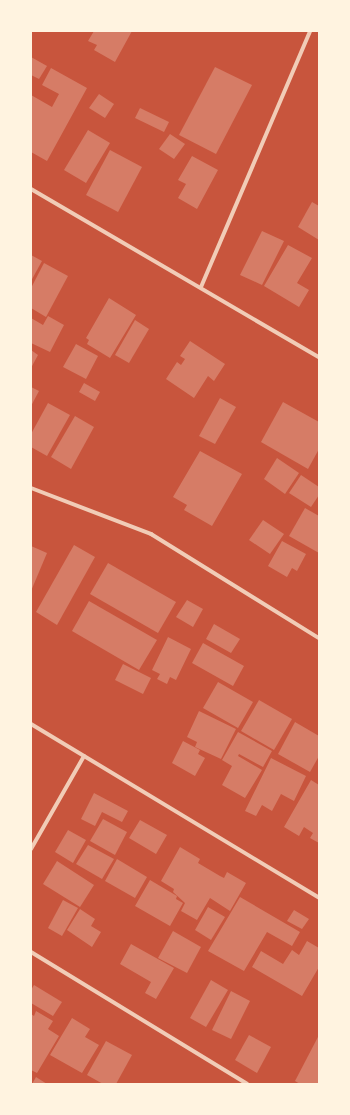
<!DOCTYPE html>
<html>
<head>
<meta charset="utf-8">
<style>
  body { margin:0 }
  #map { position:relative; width:350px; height:1115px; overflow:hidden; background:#c8553d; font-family:Figtree,sans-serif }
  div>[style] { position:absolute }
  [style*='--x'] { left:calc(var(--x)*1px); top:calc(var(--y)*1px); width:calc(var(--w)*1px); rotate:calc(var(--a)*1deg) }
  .building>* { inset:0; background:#d67c66 }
  .minor>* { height:4px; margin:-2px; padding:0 2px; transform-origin:2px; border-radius:2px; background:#f1ccb7 }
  span { translate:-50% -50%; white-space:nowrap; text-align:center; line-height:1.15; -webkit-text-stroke:3px #fff3e0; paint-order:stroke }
  .frame { position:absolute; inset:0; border:32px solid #fff3e0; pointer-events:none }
</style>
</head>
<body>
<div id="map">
  <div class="building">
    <div style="clip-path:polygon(94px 31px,132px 31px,115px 62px,94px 50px,97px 45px,88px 41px)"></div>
    <div style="clip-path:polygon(31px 57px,47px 66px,39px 79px,31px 75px)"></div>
    <div style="clip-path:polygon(215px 67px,252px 85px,216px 154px,179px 135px)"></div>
    <div style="clip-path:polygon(51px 68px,87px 88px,47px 161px,31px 152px,31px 95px,52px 107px,59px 94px,42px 85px)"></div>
    <div style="clip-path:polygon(99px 94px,114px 104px,105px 118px,89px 108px)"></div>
    <div style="clip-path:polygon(140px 108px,169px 122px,164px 132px,135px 118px)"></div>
    <div style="clip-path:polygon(88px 130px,110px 143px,86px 183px,64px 170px)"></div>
    <div style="clip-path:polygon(170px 134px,185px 144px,174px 159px,159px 149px)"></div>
    <div style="clip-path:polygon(110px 150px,142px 167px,118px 212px,86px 195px)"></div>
    <div style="clip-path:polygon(192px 156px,218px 170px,197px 209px,178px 198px,186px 184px,178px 180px)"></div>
    <div style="clip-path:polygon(312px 202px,319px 206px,319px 240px,298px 227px)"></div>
    <div style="clip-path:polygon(262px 231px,284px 241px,262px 285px,240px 275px)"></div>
    <div style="clip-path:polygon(288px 245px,312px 258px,297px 283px,309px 290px,299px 307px,264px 286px)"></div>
    <div style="clip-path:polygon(31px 255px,42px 261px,31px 281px)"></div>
    <div style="clip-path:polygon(44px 263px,68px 276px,46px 317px,31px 308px,31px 288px)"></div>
    <div style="clip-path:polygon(109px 298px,136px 315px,110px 358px,87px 344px,89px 340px,86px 338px)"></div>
    <div style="clip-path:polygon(48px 316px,64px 325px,50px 352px,31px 343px,31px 318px,43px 325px)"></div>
    <div style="clip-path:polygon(135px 320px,149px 329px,129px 363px,115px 355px)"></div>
    <div style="clip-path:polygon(190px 341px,225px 364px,214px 381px,208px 376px,194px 398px,166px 379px,177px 362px,181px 365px,185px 359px,180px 356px)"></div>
    <div style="clip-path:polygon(76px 344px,98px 356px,86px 379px,63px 367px)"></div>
    <div style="clip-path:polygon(31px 350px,38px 355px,31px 368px)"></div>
    <div style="clip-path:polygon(84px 383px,100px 392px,95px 401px,79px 392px)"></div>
    <div style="clip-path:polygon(31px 387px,39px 391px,31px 406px)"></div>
    <div style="clip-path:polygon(220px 398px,236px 407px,215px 444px,199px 436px)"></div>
    <div style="clip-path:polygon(283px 402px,319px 422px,319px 449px,308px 469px,261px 442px)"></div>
    <div style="clip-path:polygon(48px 403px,70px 415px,47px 456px,31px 447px,31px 434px)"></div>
    <div style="clip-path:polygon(75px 416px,94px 427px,71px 469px,51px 457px)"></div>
    <div style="clip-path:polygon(200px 451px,242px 474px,212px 526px,184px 510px,187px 505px,173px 497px)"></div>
    <div style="clip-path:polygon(277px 458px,299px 473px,285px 494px,264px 479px)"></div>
    <div style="clip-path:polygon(301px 475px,319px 487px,319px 495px,311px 507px,289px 493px)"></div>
    <div style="clip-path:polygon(305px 508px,319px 516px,319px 553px,289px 536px)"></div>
    <div style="clip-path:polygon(263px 520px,284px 534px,270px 554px,249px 540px)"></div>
    <div style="clip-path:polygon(282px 541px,306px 554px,297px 571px,292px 568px,287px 577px,268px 566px)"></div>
    <div style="clip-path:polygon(74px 545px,95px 557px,57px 625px,36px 612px)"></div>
    <div style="clip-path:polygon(31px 546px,47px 553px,31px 591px)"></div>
    <div style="clip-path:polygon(108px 563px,176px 602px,158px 633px,90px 594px)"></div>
    <div style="clip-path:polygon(187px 600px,203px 609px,193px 627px,176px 617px)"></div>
    <div style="clip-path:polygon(89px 601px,157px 640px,139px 670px,72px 631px)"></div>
    <div style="clip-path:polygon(214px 624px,240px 639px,231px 653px,206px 639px)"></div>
    <div style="clip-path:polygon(168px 637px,191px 649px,176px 680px,170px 677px,167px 684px,157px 679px,160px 674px,152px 670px)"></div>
    <div style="clip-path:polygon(203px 643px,244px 666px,233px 686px,192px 663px)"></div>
    <div style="clip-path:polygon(123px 664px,151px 678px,143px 694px,115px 680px)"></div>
    <div style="clip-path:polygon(218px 682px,253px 702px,238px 728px,203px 708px)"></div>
    <div style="clip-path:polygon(259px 700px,292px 719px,274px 750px,241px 731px)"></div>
    <div style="clip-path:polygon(199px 711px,236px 729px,221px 759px,195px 747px,197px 742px,187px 737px)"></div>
    <div style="clip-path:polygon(295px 722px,319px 736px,319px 756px,310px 772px,278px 754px)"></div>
    <div style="clip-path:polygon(238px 732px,272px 751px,263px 767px,239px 754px,238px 756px,262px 770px,245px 798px,222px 785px,232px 766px,222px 760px)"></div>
    <div style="clip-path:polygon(183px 741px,200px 750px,198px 754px,205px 758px,195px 776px,172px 763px)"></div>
    <div style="clip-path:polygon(271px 758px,306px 776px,294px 801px,281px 794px,272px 811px,262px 805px,256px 816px,245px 811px)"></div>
    <div style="clip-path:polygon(311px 780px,319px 785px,319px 843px,310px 838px,313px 833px,304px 827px,299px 836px,284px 827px)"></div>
    <div style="clip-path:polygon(94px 793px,128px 811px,122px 822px,102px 812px,95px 826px,81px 819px)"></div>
    <div style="clip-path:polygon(103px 819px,127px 832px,115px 855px,90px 841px)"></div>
    <div style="clip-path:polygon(140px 820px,167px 835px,156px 854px,129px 838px)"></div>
    <div style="clip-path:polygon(68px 830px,86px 840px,73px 863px,55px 852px)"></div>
    <div style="clip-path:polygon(88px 845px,114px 859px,102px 879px,76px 864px)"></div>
    <div style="clip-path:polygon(180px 847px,200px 859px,198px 863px,220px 876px,224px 878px,227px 872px,246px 883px,230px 911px,210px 898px,197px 920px,181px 911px,185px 903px,173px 892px,174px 889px,161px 881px)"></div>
    <div style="clip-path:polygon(117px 859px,147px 877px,135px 898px,105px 881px)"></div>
    <div style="clip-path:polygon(57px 861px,94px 885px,80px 907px,43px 884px)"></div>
    <div style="clip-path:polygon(150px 880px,177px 896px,176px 899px,183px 903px,170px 926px,135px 906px)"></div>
    <div style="clip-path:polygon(240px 897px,300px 932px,292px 946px,267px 932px,244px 971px,208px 951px)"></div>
    <div style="clip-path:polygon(63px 900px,78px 908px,62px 936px,48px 928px)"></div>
    <div style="clip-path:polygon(208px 907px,225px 917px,211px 940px,195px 930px)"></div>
    <div style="clip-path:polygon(80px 909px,95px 919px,91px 926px,101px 932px,92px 947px,67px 930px)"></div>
    <div style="clip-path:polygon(294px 910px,309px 919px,302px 929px,287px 921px)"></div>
    <div style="clip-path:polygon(173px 931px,201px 947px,187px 973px,158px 958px)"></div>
    <div style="clip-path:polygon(307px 941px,319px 948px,319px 967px,302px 996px,252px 967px,261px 951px,283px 964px,292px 950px,299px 955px)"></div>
    <div style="clip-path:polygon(131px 944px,174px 968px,156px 999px,145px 993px,151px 982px,120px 964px)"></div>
    <div style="clip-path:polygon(211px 980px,228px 990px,206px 1027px,190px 1018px)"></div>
    <div style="clip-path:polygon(34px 985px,62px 1002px,53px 1016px,31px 1003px,31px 990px)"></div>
    <div style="clip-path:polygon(231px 991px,250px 1001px,231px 1039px,212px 1030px)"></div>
    <div style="clip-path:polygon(36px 1011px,53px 1021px,48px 1029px,59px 1036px,37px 1073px,31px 1070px,31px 1014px,34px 1016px)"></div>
    <div style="clip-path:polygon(72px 1018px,90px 1029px,85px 1037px,99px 1045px,82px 1073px,50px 1055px)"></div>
    <div style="clip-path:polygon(249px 1035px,271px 1047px,257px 1073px,235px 1060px)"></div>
    <div style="clip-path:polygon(319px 1035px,319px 1084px,300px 1084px,295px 1081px)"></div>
    <div style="clip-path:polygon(106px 1041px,132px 1055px,116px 1084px,103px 1084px,87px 1075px)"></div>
    <div style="clip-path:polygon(36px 1077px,47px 1084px,32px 1084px)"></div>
  </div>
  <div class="minor">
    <div style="--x:31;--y:189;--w:333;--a:30.3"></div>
    <div style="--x:201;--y:287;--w:278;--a:-66.9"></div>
    <div style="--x:31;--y:488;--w:129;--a:21"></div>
    <div style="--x:151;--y:534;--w:198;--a:31.8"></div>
    <div style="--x:31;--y:724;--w:336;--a:31.1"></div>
    <div style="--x:31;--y:849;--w:107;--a:-60.3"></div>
    <div style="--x:31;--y:952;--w:253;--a:31.4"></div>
  </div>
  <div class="frame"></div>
</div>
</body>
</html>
